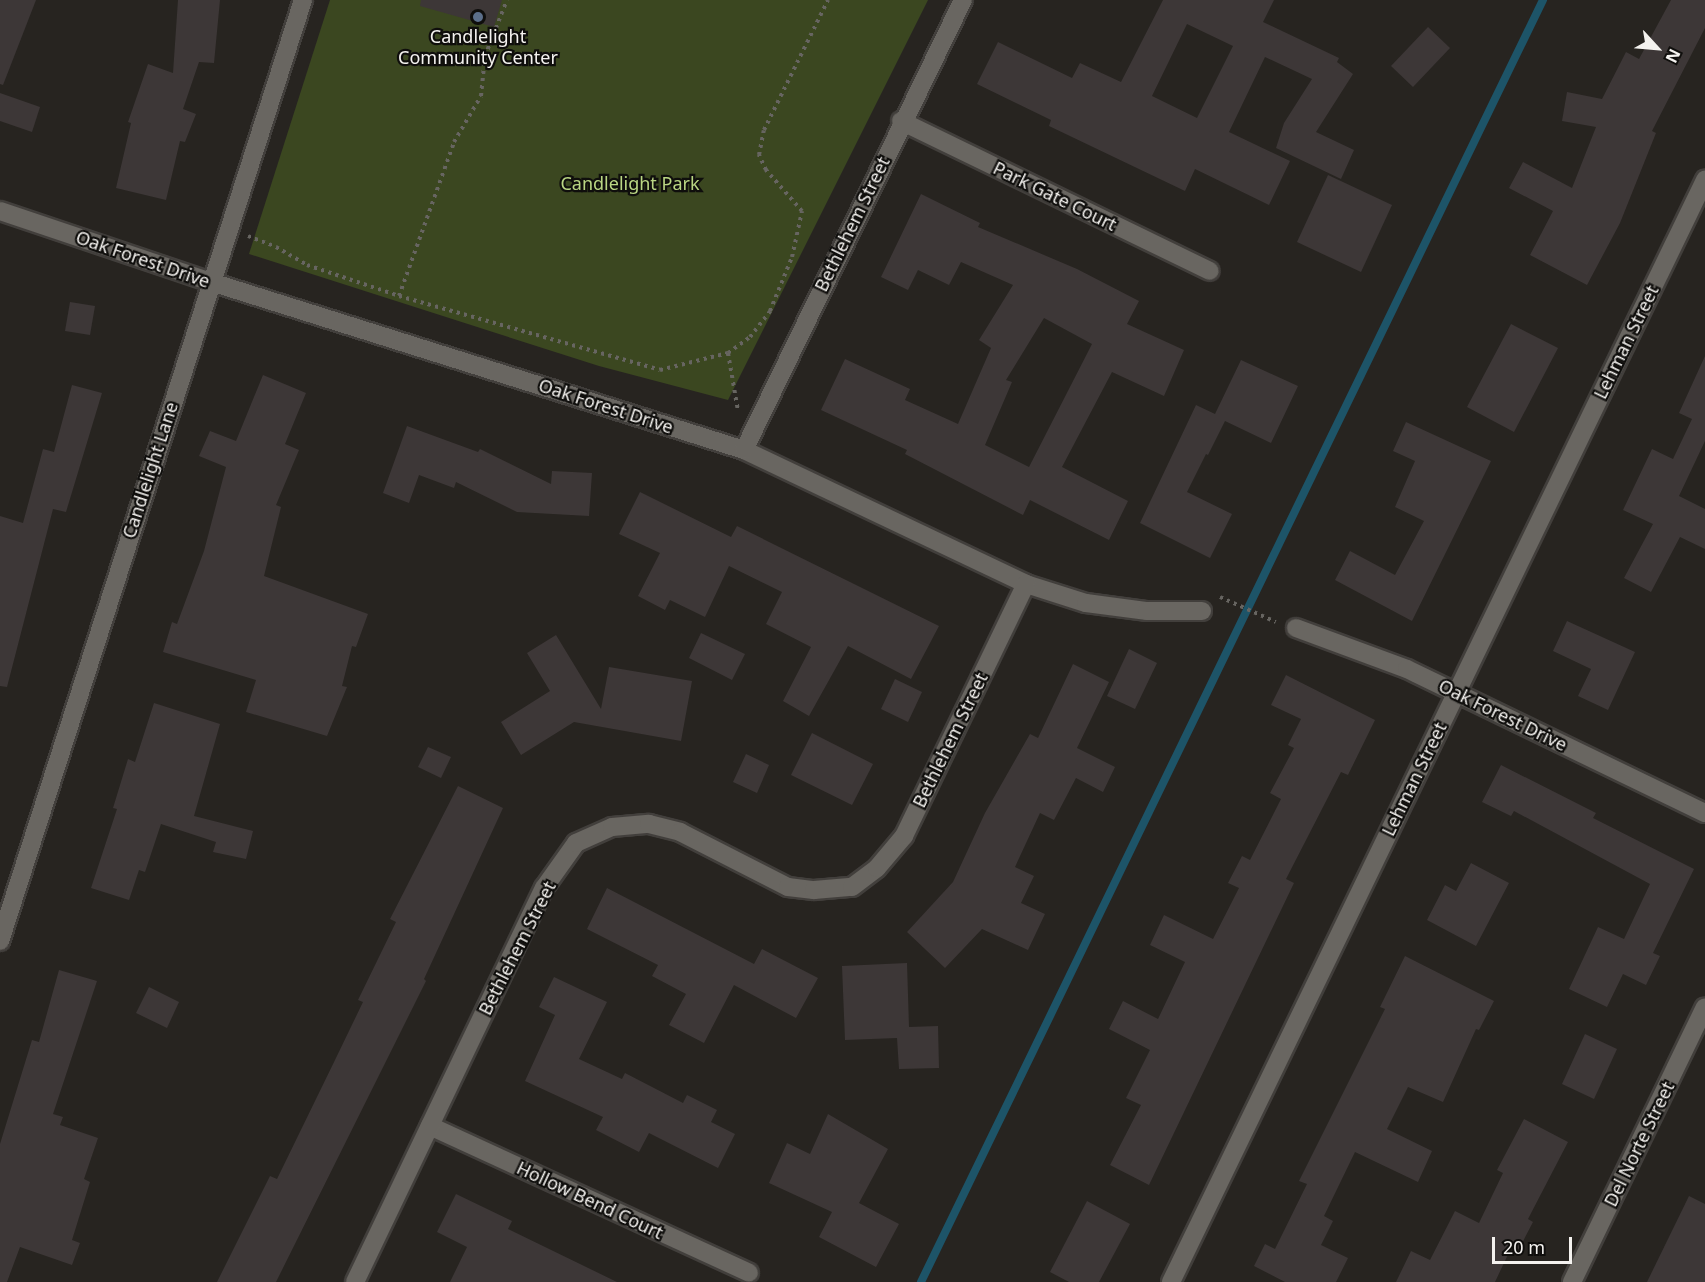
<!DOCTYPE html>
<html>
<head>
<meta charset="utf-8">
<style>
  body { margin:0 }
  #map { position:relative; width:1705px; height:1282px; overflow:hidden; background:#272420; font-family:"Noto Sans",sans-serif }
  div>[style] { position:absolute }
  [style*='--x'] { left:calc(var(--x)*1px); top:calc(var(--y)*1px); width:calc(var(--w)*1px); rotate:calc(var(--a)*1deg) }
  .green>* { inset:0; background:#3b4720 }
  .stream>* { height:8px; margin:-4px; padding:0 4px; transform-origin:4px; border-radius:4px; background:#1d5468 }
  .building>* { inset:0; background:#3d3737 }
  .path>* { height:4px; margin-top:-2px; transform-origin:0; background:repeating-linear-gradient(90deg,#676561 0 3px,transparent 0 7.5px) }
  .roads { filter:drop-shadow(2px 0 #423f3c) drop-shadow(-2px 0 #423f3c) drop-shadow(0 2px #423f3c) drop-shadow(0 -2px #423f3c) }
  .minor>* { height:18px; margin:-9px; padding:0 9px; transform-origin:9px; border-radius:9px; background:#696661 }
  .dots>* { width:16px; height:16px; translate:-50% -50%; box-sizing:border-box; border:3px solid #0f0e0c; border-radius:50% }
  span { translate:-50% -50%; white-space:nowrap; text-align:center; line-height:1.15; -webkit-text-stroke:4.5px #0f0e0c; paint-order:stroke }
  .poi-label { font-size:18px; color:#f4f2ef }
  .park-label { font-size:18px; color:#bad683 }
  .street-label { font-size:18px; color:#f4f2ef }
  .north { position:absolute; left:1627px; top:18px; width:60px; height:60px; -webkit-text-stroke:4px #0f0e0c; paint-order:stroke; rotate:116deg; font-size:16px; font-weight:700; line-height:24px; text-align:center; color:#f4f2ef }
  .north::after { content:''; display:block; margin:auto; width:21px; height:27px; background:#f4f2ef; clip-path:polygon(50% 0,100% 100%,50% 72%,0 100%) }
  .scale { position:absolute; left:1492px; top:1237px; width:80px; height:27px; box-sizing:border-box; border:3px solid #f4f2ef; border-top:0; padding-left:8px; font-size:18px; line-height:21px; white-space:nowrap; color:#f4f2ef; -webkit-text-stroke:4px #0f0e0c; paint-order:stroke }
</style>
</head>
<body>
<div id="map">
  <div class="green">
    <div style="clip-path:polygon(330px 0,928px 0,728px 400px,599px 366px,249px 254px)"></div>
  </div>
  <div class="stream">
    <div style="--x:921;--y:1282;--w:1425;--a:-64.12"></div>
  </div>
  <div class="building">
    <div style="clip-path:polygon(0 0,36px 0,3px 85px,0 84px)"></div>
    <div style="clip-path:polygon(178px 0,220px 0,214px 63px,199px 62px,183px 109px,196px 114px,185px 142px,180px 141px,166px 200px,116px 188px,131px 123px,128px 122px,148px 64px,173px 73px)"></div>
    <div style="clip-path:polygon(421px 0,502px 0,494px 27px,420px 6px)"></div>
    <div style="clip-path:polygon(evenodd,1163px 0,1274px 0,1263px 22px,1339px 58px,1337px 62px,1353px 74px,1316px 132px,1354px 150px,1341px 179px,1276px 148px,1284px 123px,1312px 79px,1265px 57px,1229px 132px,1290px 161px,1269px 205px,1195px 169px,1185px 191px,1049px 126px,1051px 120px,977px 84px,998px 42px,1072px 78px,1080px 63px,1121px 82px,1163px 0,1187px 24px,1233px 46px,1197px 118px,1152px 96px,1187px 24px)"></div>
    <div style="clip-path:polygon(1671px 0,1705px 0,1705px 28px,1652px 131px,1656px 133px,1620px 223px,1587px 285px,1530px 255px,1553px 211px,1509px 188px,1523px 162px,1572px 188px,1596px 127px,1562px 121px,1567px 92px,1602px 99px,1626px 52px,1639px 59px)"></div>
    <div style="clip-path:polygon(1428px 27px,1450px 48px,1413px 87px,1391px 66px)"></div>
    <div style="clip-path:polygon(0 93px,40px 107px,32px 132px,0 121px)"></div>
    <div style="clip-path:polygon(1328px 175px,1392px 205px,1361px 272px,1297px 242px)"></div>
    <div style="clip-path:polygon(evenodd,921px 194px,980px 223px,978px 227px,1077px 269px,1139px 301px,1127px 324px,1184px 350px,1164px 396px,1112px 372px,1062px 467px,1128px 501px,1109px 540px,1030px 500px,1023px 515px,905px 454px,907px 450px,821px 410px,845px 359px,910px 389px,905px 400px,958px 424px,991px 348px,979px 340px,1013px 285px,961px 262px,949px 285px,918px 270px,908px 290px,881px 277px,921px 194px,1044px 318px,1092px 344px,1029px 467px,985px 445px,1012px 382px,1006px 380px,1044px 318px)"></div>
    <div style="clip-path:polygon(70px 302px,95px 306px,90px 335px,65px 331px)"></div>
    <div style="clip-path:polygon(1511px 324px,1558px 348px,1514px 432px,1467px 407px)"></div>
    <div style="clip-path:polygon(1705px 356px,1705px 441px,1679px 496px,1705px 509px,1705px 549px,1680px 537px,1651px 592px,1624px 578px,1653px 524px,1623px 510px,1652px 449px,1673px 459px,1692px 419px,1679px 413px)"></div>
    <div style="clip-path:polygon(1241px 360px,1298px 386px,1271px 443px,1225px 421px,1208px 455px,1206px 454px,1187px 492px,1232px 514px,1210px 558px,1140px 523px,1196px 405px,1215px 414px)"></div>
    <div style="clip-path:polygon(263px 375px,306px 393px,285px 444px,299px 450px,276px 505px,281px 507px,264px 576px,368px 614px,356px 647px,352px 646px,342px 686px,347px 687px,327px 736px,246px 712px,256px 680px,163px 652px,172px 622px,177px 624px,204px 551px,226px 467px,199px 456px,210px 431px,236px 441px)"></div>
    <div style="clip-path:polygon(72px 385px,102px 393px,66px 512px,53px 509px,7px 687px,0 686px,0 516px,23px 523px,43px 449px,54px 452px)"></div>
    <div style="clip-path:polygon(1406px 422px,1491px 461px,1412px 621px,1335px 580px,1350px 551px,1395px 575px,1424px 521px,1395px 507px,1415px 461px,1393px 451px)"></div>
    <div style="clip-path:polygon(407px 426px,478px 452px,480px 449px,551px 484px,552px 471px,592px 473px,589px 516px,517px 512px,456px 482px,454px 488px,419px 475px,409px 503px,383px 493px)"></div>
    <div style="clip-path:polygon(640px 492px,731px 537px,737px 526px,939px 626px,911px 679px,848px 646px,809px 716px,783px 701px,811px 647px,766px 624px,782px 592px,729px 566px,705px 617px,670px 600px,665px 610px,638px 596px,660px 553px,619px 534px)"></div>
    <div style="clip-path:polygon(1567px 621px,1635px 652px,1608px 710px,1578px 696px,1591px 669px,1553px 651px)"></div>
    <div style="clip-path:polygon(701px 633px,745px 654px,732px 680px,689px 658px)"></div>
    <div style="clip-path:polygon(556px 635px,601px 709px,609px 667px,692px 681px,681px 741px,574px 722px,521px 755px,501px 722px,550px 691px,527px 653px)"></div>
    <div style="clip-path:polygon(1129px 649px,1157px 663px,1135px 709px,1107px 696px)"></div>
    <div style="clip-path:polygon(1073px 664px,1109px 682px,1077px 748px,1115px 767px,1103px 792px,1076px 778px,1054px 820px,1040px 813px,1015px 867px,1034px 876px,1021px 903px,1045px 914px,1028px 950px,982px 929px,945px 968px,907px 932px,953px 882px,985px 813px,1030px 734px,1038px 738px)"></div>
    <div style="clip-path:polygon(1286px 675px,1375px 720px,1348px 775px,1341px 772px,1286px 879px,1294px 883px,1149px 1185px,1110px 1165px,1141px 1105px,1126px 1098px,1150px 1050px,1109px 1029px,1123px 1001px,1158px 1019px,1185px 962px,1150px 945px,1164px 915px,1213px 939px,1239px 888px,1228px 883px,1242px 856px,1250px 860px,1281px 799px,1270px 793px,1294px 748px,1288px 745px,1301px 719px,1271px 705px)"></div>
    <div style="clip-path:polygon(895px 679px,922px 692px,908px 722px,881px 709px)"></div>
    <div style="clip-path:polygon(154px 703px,220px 724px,194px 816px,253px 831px,246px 859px,213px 852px,216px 842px,161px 824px,145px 872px,139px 870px,129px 900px,91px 888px,117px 809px,113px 808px,128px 759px,135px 762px)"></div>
    <div style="clip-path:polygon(812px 733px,873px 764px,852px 805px,791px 775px)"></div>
    <div style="clip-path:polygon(428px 747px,451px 757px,441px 778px,418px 767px)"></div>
    <div style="clip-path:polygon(746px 754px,769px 765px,757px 793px,733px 782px)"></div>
    <div style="clip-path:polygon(1501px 765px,1596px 813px,1593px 818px,1694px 869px,1653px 953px,1660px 956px,1646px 985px,1623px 974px,1607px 1007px,1569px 989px,1598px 927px,1624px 939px,1650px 884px,1514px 811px,1511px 816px,1482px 802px)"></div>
    <div style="clip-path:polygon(458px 786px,503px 808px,424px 979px,426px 981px,276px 1282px,217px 1282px,270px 1176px,277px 1179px,335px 1060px,363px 1002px,358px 1000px,396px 922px,390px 919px)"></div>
    <div style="clip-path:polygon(1471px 863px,1509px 883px,1476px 946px,1427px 920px,1445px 885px,1456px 891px)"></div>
    <div style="clip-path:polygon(607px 888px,754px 964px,762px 949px,818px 978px,796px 1018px,734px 985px,704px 1043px,669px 1025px,686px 994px,652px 976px,658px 965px,587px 929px)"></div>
    <div style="clip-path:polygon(1405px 956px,1494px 1001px,1479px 1030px,1476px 1029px,1443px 1102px,1408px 1087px,1387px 1129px,1432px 1151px,1418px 1182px,1355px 1152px,1324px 1216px,1333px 1221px,1321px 1245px,1348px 1258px,1336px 1282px,1285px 1282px,1254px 1266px,1265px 1244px,1275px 1249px,1307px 1184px,1299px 1181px,1385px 1009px,1380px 1007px)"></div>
    <div style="clip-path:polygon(907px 963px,909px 1027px,938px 1026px,939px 1068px,899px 1069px,897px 1038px,845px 1040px,842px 966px)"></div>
    <div style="clip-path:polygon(59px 970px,97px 981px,53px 1114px,63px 1117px,60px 1125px,98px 1138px,84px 1179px,90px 1182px,72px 1240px,80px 1243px,72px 1265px,20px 1247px,7px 1282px,0 1282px,0 1144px,32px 1040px,39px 1042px)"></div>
    <div style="clip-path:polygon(554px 977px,607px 1002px,579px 1059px,622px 1079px,625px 1073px,683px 1103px,687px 1095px,717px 1110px,711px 1122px,735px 1134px,718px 1168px,649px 1133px,639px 1152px,596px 1130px,603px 1117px,525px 1081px,555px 1015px,539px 1007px)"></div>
    <div style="clip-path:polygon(149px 987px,179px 1002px,167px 1028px,136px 1013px)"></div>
    <div style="clip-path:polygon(1585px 1034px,1617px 1049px,1594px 1099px,1562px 1084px)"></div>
    <div style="clip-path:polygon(828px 1114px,888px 1149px,859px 1203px,899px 1224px,876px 1267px,819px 1237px,832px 1212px,769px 1183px,787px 1143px,810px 1154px)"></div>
    <div style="clip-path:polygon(1524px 1119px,1568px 1142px,1528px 1219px,1533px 1222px,1519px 1249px,1512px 1246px,1495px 1282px,1396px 1282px,1411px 1251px,1430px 1260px,1455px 1211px,1479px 1223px,1503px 1173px,1497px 1170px)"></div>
    <div style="clip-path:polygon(456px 1194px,512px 1221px,508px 1229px,617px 1282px,450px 1282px,467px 1247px,437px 1232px)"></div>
    <div style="clip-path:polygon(1689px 1196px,1705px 1204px,1705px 1282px,1647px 1282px)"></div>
    <div style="clip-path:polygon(1087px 1201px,1130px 1224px,1099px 1282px,1069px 1282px,1050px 1272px)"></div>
  </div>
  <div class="path">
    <div style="--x:248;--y:236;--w:30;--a:21"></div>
    <div style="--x:276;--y:247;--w:36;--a:30"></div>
    <div style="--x:307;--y:265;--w:97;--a:18.6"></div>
    <div style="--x:399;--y:296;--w:271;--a:15.8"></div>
    <div style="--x:660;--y:370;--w:70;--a:-14"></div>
    <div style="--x:728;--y:353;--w:27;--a:-36"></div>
    <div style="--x:750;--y:337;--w:33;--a:-52"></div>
    <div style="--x:770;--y:311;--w:58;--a:-67.8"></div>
    <div style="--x:792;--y:257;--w:47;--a:-77.7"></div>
    <div style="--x:802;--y:211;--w:55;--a:-131.3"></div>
    <div style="--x:766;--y:170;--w:17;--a:-115"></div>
    <div style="--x:759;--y:155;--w:25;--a:-79"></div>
    <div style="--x:764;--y:130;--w:145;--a:-63.8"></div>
    <div style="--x:399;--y:296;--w:164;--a:-70.3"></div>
    <div style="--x:454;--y:142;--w:53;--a:-59.6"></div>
    <div style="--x:481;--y:96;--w:40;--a:-84.3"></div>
    <div style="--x:485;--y:56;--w:60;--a:-68.6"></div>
    <div style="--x:728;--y:353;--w:59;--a:80.2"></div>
    <div style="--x:1220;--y:597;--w:61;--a:24.1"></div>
  </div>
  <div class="roads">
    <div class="minor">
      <div style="--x:901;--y:121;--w:343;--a:25.9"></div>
      <div style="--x:0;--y:211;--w:223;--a:18.6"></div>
      <div style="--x:211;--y:282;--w:559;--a:17.49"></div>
      <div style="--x:744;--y:450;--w:312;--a:25.4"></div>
      <div style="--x:1026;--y:584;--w:63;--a:17.6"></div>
      <div style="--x:1086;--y:603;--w:62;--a:7.5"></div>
      <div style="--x:1147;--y:611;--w:55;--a:0"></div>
      <div style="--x:744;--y:450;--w:500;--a:-64.05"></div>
      <div style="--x:1296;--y:628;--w:118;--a:20.3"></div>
      <div style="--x:1407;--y:669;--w:331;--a:25.8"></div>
      <div style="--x:0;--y:941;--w:989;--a:-72.15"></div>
      <div style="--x:430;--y:1126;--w:351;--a:24.7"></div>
      <div style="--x:355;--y:1282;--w:437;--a:-64.4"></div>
      <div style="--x:544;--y:888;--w:55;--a:-54.6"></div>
      <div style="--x:576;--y:843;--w:39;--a:-24"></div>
      <div style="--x:612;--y:827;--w:37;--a:-5"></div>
      <div style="--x:649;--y:824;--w:32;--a:14"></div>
      <div style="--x:680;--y:832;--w:121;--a:27"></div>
      <div style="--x:788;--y:887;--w:26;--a:7"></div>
      <div style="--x:814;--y:890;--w:38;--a:-5"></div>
      <div style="--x:852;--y:887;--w:31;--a:-37"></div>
      <div style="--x:877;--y:868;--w:42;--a:-49.8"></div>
      <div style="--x:904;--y:836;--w:280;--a:-64.2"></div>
      <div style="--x:1171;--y:1282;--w:1225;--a:-64.15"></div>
      <div style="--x:1572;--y:1282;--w:305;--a:-64.2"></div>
    </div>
  </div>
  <div class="dots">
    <div style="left:478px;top:17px;background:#5c6f8a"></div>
  </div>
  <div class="poi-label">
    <span style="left:478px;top:47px">Candlelight<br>Community Center</span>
  </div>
  <div class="park-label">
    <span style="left:630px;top:183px">Candlelight Park</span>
  </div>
  <div class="street-label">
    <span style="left:1055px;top:196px;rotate:26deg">Park Gate Court</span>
    <span style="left:852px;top:224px;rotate:-64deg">Bethlehem Street</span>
    <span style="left:143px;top:259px;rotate:19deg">Oak Forest Drive</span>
    <span style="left:1626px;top:342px;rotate:-64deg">Lehman Street</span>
    <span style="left:606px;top:406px;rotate:18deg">Oak Forest Drive</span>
    <span style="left:150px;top:470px;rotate:-72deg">Candlelight Lane</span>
    <span style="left:1503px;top:715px;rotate:26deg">Oak Forest Drive</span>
    <span style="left:950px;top:740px;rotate:-64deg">Bethlehem Street</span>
    <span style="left:1414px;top:779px;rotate:-64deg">Lehman Street</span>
    <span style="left:517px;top:948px;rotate:-63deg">Bethlehem Street</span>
    <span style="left:1639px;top:1144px;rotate:-64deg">Del Norte Street</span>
    <span style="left:590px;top:1200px;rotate:25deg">Hollow Bend Court</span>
  </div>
  <div class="north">N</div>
  <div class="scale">20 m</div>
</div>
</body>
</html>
